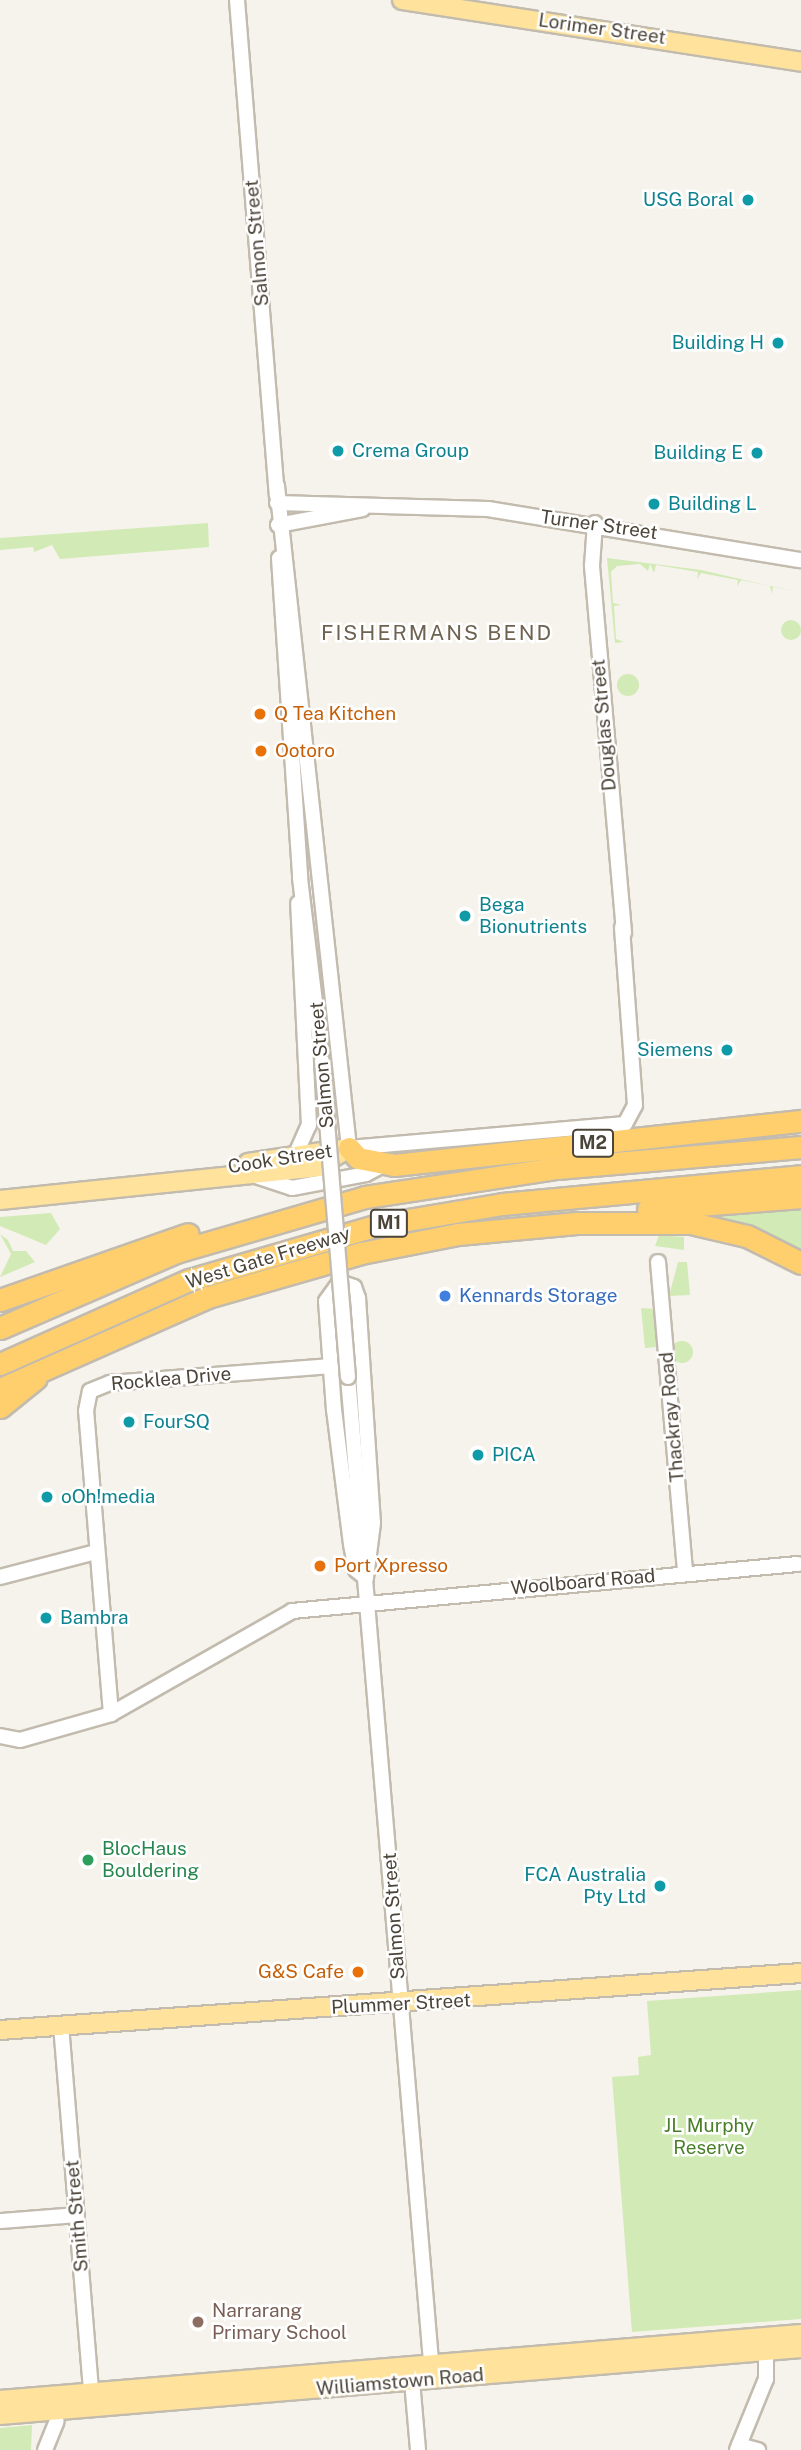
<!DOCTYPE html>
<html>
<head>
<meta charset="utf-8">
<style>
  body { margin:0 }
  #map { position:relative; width:801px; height:2450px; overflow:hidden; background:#f6f3ec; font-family:"Public Sans",sans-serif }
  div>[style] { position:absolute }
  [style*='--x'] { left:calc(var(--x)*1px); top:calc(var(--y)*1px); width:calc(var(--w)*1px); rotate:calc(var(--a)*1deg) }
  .green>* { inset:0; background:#d2eab5 }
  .round { border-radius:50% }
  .roads { filter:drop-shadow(2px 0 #c2bbae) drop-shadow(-2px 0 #c2bbae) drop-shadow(0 2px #c2bbae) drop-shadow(0 -2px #c2bbae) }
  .minor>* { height:14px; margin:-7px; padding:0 7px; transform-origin:7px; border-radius:7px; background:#fff }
  .major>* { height:18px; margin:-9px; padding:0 9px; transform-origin:9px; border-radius:9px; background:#ffe39c }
  .highway>* { height:21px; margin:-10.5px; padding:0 10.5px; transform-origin:10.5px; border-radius:10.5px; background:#ffcf6e }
  .bridges { filter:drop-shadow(2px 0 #c2bbae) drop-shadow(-2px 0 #c2bbae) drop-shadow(0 2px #c2bbae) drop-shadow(0 -2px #c2bbae) }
  .minor-bridge>* { height:14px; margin:-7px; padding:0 7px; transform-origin:7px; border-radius:7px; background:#fff }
  .dots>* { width:19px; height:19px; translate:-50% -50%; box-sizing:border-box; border:4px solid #fff; border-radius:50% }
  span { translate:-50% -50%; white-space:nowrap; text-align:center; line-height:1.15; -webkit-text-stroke:5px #fff; paint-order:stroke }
  .shield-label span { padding:2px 5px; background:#fff; border:2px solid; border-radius:5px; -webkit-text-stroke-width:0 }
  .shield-label { font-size:18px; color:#4b4439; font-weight:700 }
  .street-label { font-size:19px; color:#4b4439 }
  .culture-label { font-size:19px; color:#0d838f }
  .right { translate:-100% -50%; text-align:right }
  .left { translate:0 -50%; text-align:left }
  .food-label { font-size:19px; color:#c56008 }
  .shop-label { font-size:19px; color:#366cbe }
  .leisure-label { font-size:19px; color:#27864d }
  .park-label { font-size:19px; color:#4a7f2a }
  .education-label { font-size:19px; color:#785e54 }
  .neighbourhood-label { font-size:21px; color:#6e6250; letter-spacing:2px }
</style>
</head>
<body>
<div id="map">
  <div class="green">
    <div style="clip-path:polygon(208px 523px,209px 547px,60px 559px,52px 545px,34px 552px,33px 547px,0 550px,0 538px)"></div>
    <div style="clip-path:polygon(607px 558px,701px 570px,801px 593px,773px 587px,772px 594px,770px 586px,741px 580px,737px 587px,738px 580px,701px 573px,697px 579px,698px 572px,656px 565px,654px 573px,650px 564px,648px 571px,640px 564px,617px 566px,611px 572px,613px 603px,621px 605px,614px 606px,616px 639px,624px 642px,615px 643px)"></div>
    <div class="round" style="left:781px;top:620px;width:20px;height:20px"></div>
    <div class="round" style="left:617px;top:674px;width:22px;height:22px"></div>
    <div style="clip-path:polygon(801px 1205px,801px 1253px,701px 1218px,701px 1213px)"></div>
    <div style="clip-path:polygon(51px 1213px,60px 1229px,46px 1245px,0 1226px,0 1217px)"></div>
    <div style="clip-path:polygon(0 1234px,8px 1240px,13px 1251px,26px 1251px,35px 1262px,0 1277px,11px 1254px)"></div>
    <div style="clip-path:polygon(659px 1235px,684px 1237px,684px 1250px,655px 1246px)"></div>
    <div style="clip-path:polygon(678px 1262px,687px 1262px,690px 1295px,669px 1296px)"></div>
    <div style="clip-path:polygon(641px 1308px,655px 1309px,657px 1347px,645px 1348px)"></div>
    <div class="round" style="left:671px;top:1341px;width:22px;height:22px"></div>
    <div style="clip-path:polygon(801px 1990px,801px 2319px,632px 2332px,612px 2077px,639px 2075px,638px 2057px,651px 2055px,647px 2001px)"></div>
    <div style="clip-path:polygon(32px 2425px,31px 2450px,0 2450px,0 2428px)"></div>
  </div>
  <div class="roads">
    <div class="minor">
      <div style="--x:237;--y:0;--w:497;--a:85.4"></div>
      <div style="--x:277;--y:486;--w:666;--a:83.79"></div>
      <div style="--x:349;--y:1148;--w:277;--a:-5"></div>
      <div style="--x:625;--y:1124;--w:21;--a:-62"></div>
      <div style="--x:635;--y:1105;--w:178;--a:-94.2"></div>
      <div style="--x:277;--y:503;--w:211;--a:1.6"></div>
      <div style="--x:488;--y:509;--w:317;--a:9.3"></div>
      <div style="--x:595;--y:523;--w:43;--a:94"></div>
      <div style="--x:592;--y:566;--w:368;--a:85"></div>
      <div style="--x:278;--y:525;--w:86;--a:-10.7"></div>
      <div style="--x:279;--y:558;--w:321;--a:86.2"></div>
      <div style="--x:300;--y:878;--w:184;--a:83.1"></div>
      <div style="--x:295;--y:1156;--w:34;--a:-66"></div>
      <div style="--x:309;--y:1125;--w:222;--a:-92.8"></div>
      <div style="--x:250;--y:1174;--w:44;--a:18.4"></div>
      <div style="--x:292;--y:1188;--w:75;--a:-10.7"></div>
      <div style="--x:366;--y:1174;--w:24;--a:-28"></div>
      <div style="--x:658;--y:1262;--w:312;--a:85"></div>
      <div style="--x:340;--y:1282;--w:15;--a:20"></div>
      <div style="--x:354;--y:1287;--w:12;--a:70"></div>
      <div style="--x:358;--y:1298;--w:225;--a:86.2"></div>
      <div style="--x:373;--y:1523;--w:55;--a:97.3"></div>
      <div style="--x:366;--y:1578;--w:13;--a:-141"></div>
      <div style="--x:356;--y:1570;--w:26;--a:-101"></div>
      <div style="--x:351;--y:1544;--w:135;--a:-97.2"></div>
      <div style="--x:334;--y:1410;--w:109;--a:-94.2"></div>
      <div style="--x:326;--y:1301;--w:24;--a:-54"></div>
      <div style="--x:348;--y:1377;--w:1000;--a:85.18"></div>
      <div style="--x:0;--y:1577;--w:99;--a:-14.6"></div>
      <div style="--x:111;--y:1714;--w:304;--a:-94.7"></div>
      <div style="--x:86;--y:1411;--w:20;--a:-79"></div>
      <div style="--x:90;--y:1391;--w:22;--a:-22"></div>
      <div style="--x:110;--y:1383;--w:222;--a:-4.4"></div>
      <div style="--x:0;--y:1736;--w:20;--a:11"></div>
      <div style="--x:20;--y:1740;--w:95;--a:-15.9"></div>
      <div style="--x:111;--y:1714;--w:208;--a:-29.6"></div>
      <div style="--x:292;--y:1611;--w:508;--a:-5.31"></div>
      <div style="--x:61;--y:2025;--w:377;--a:85.3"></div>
      <div style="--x:0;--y:2221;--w:77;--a:-4.5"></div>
      <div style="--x:412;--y:2381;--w:69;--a:85"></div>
      <div style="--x:739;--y:2445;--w:20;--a:15"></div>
      <div style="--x:45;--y:2450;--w:31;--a:-68"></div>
      <div style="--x:737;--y:2450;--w:77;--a:-67.8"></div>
      <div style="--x:766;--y:2379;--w:37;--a:-90"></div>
    </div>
    <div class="major">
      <div style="--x:402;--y:0;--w:404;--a:8.8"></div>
      <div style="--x:248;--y:1163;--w:95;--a:-8.5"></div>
      <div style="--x:0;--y:1200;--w:319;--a:-5.9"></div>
      <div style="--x:317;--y:1167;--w:37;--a:-31"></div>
      <div style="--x:0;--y:2030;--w:803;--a:-4.07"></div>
      <div style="--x:0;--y:2400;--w:804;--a:-4.71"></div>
      <div style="--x:0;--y:2415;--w:804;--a:-4.78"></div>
    </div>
    <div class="highway">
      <div style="--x:349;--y:1148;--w:13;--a:48"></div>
      <div style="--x:358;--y:1158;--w:37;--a:11"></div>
      <div style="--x:394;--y:1165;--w:409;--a:-6.2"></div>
      <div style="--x:648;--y:1209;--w:153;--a:-4.5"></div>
      <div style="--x:0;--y:1300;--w:199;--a:-19.3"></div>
      <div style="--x:0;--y:1328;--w:192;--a:-23.4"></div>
      <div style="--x:176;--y:1252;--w:197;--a:-16.2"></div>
      <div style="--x:365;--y:1197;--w:194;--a:-8.6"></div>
      <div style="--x:557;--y:1168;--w:245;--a:-4.9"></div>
      <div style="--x:0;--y:1364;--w:207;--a:-24"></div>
      <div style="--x:189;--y:1280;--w:197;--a:-16.2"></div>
      <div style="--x:378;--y:1225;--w:126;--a:-9.6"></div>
      <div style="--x:502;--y:1204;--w:300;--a:-5.3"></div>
      <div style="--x:0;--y:1389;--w:227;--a:-23.9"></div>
      <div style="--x:208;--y:1297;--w:159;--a:-16"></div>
      <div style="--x:361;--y:1253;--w:99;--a:-11.1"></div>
      <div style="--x:458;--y:1234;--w:119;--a:-5.3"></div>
      <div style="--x:576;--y:1223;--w:115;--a:0"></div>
      <div style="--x:691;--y:1223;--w:57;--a:13.1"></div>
      <div style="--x:747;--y:1236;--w:60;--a:26.6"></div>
      <div style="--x:0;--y:1407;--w:46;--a:-38.9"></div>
    </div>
  </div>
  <div class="bridges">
    <div class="minor-bridge">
      <div style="--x:322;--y:1061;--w:317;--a:85.3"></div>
    </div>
  </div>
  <div class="dots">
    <div style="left:748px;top:200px;background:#0f9aa8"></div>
    <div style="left:778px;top:343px;background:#0f9aa8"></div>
    <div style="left:338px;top:451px;background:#0f9aa8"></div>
    <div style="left:757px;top:453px;background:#0f9aa8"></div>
    <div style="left:654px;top:504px;background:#0f9aa8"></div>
    <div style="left:260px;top:714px;background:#e8710a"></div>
    <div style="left:261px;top:751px;background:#e8710a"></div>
    <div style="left:465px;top:916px;background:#0f9aa8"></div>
    <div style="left:727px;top:1050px;background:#0f9aa8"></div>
    <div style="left:445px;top:1296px;background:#3f7fe0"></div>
    <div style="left:129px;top:1422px;background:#0f9aa8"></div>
    <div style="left:478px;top:1455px;background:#0f9aa8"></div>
    <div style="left:47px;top:1497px;background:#0f9aa8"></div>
    <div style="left:320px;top:1566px;background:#e8710a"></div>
    <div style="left:46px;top:1618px;background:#0f9aa8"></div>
    <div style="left:88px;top:1860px;background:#2e9e5b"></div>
    <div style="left:660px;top:1886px;background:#0f9aa8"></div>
    <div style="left:358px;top:1972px;background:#e8710a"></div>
    <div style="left:198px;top:2322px;background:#8d6e63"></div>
  </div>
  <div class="shield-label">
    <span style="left:593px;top:1143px">M2</span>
    <span style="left:389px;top:1223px">M1</span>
  </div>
  <div class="street-label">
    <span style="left:602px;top:29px;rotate:8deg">Lorimer Street</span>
    <span style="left:257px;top:243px;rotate:-95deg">Salmon Street</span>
    <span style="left:599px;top:525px;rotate:8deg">Turner Street</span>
    <span style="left:604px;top:725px;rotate:-95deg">Douglas Street</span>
    <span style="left:322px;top:1065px;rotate:-95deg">Salmon Street</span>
    <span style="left:280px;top:1159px;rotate:-9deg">Cook Street</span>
    <span style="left:268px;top:1258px;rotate:-17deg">West Gate Freeway</span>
    <span style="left:171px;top:1379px;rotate:-5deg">Rocklea Drive</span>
    <span style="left:672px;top:1417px;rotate:-95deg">Thackray Road</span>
    <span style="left:583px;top:1582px;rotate:-5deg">Woolboard Road</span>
    <span style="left:394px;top:1916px;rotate:-94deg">Salmon Street</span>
    <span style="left:401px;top:2004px;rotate:-3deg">Plummer Street</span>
    <span style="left:77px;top:2216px;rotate:-95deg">Smith Street</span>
    <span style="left:400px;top:2382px;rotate:-5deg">Williamstown Road</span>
  </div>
  <div class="culture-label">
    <span class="right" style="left:734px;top:200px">USG Boral</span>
    <span class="right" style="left:764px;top:343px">Building H</span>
    <span class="left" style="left:352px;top:451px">Crema Group</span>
    <span class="right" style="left:743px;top:453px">Building E</span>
    <span class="left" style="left:668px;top:504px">Building L</span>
    <span class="left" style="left:479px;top:916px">Bega<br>Bionutrients</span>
    <span class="right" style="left:713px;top:1050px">Siemens</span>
    <span class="left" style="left:143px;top:1422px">FourSQ</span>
    <span class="left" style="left:492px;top:1455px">PICA</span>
    <span class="left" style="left:61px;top:1497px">oOh!media</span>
    <span class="left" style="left:60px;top:1618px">Bambra</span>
    <span class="right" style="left:646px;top:1886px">FCA Australia<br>Pty Ltd</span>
  </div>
  <div class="food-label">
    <span class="left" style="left:274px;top:714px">Q Tea Kitchen</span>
    <span class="left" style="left:275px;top:751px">Ootoro</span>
    <span class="left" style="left:334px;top:1566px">Port Xpresso</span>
    <span class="right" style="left:344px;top:1972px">G&amp;S Cafe</span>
  </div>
  <div class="shop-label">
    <span class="left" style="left:459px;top:1296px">Kennards Storage</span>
  </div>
  <div class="leisure-label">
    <span class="left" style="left:102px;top:1860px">BlocHaus<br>Bouldering</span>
  </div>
  <div class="park-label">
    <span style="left:709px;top:2137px">JL Murphy<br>Reserve</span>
  </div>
  <div class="education-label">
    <span class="left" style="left:212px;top:2322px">Narrarang<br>Primary School</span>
  </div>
  <div class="neighbourhood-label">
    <span style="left:437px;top:633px">FISHERMANS BEND</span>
  </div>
</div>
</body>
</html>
